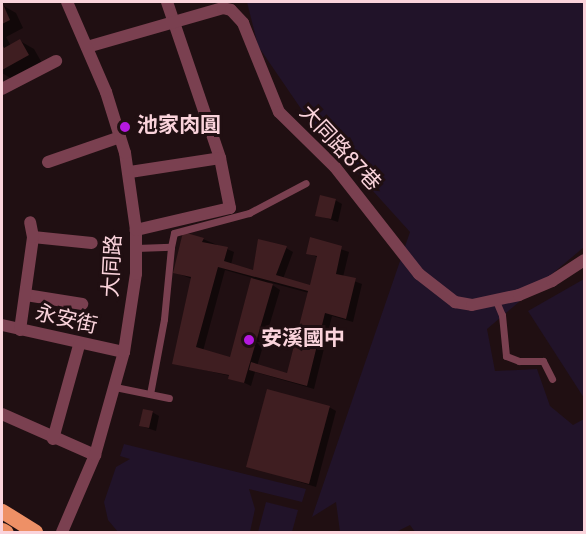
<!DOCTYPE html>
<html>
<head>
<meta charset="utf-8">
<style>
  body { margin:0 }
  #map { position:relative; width:586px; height:534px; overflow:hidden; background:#200f12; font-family:Overpass,"Noto Sans TC",sans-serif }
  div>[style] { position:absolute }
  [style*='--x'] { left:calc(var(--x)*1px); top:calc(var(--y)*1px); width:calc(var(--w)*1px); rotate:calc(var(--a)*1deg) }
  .green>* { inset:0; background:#211329 }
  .shadow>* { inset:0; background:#0007 }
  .building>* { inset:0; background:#3f1e21 }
  .service>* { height:7px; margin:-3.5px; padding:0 3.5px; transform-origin:3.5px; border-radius:3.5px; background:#7a4050 }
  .minor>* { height:12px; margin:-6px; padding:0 6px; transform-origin:6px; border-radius:6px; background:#7a4050 }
  .primary>* { height:15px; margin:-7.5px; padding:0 7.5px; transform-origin:7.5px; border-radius:7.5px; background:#ee9066 }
  .dots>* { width:16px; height:16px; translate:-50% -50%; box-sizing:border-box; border:3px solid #200f12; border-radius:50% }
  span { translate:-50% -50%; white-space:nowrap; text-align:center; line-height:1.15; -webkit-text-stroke:6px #200f12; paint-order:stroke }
  .poi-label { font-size:21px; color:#fad3db; font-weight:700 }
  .left { translate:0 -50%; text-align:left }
  .street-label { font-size:21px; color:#fad3db }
  .frame { position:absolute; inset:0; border:3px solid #fad3db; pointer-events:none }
</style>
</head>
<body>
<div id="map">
  <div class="green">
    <div style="clip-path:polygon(247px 2px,584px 2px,584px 247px,487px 329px,495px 371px,537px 369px,550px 406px,573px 425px,584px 419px,584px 532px,415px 532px,410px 525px,396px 532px,340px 532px,336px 502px,312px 517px,410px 232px,308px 119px,258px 46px)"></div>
    <div style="clip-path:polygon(584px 279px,584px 398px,528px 311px)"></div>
    <div style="clip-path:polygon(124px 444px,306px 489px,302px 502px,249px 489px,255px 509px,250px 532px,118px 532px,108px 520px,104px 502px,116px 467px,130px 459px,120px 456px)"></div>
    <div style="clip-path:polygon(266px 502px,298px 510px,292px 532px,258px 532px)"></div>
  </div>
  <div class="shadow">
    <div style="clip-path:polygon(2px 5px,16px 13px,23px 28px,6px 37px,11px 46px,20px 41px,34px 49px,42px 63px,12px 79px,2px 73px)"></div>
    <div style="clip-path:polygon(335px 200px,342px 204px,338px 222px,317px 215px)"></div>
    <div style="clip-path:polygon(evenodd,203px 239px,234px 252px,231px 265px,255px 272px,259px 241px,286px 248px,293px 252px,283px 279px,311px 287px,319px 258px,308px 253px,311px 239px,349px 252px,343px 277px,362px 284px,353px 322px,332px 316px,314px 389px,255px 372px,251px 386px,230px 376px,174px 363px,192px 279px,174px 272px,203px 239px,225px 270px,253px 278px,231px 358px,203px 351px,225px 270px,203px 239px,268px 282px,309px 293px,288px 375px,257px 366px,280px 290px,268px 282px)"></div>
    <div style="clip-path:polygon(329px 407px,336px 411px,316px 487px,248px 466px)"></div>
    <div style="clip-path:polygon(152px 412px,159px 416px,156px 431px,141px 426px)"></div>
  </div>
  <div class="building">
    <div style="clip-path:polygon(2px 2px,10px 20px,2px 24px)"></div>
    <div style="clip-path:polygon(20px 39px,29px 55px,2px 70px,2px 44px,4px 48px)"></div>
    <div style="clip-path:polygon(320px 195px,336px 199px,331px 219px,315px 216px)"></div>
    <div style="clip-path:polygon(183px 232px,204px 238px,202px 242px,228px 247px,224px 261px,253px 270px,258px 239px,287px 246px,276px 275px,310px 285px,317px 256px,306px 254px,310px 237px,342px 246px,336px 274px,356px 278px,346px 319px,325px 313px,307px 386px,249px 370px,251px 362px,287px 373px,308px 291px,218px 267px,196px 347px,230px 357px,251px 278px,273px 284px,244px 383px,228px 379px,229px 375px,172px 364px,191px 277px,173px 273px)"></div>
    <div style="clip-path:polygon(267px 389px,330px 406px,309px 484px,246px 467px)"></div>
    <div style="clip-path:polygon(143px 409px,153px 411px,149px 428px,139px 426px)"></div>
  </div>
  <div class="service">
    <div style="--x:136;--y:248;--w:35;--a:-2"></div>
    <div style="--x:171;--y:247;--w:14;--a:-78"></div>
    <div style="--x:174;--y:233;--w:78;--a:-14.9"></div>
    <div style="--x:249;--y:213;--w:64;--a:-27.8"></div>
    <div style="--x:496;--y:301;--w:15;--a:67"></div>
    <div style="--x:502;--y:315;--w:41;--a:84.4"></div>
    <div style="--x:506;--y:356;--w:14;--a:21"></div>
    <div style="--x:519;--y:361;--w:24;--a:0"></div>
    <div style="--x:543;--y:361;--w:20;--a:63"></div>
    <div style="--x:115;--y:387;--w:55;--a:11.5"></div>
    <div style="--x:150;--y:394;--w:76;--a:-79.4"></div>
    <div style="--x:164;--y:319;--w:72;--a:-84.4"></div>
  </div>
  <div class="minor">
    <div style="--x:167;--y:2;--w:165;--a:71.2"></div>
    <div style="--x:87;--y:47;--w:141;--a:-16"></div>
    <div style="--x:223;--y:8;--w:8;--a:14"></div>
    <div style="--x:231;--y:10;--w:18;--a:47"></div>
    <div style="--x:243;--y:23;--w:96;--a:68"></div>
    <div style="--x:279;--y:112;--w:78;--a:44.5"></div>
    <div style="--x:335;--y:167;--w:136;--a:51.9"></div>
    <div style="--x:419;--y:274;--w:46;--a:37.9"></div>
    <div style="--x:455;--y:302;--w:17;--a:10"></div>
    <div style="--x:472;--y:305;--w:48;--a:-12"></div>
    <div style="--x:519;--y:295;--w:36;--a:-23"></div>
    <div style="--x:552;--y:281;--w:38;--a:-33"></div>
    <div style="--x:2;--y:89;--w:61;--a:-27.4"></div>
    <div style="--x:48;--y:162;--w:76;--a:-19.1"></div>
    <div style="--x:130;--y:172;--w:91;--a:-8.8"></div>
    <div style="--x:220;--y:158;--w:51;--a:78.7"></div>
    <div style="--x:230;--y:208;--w:97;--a:166.8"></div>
    <div style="--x:33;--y:237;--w:59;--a:5.8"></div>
    <div style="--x:26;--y:295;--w:57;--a:9.1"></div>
    <div style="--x:2;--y:325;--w:125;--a:12.5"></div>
    <div style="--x:20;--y:330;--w:94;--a:-82"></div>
    <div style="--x:33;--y:237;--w:15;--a:-101"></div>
    <div style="--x:2;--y:414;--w:102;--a:23.8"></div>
    <div style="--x:53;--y:439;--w:98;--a:-74.5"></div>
    <div style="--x:62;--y:532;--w:84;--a:-66.8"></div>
    <div style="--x:95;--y:455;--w:107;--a:-74.3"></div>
    <div style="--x:124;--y:352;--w:79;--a:-81.3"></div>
    <div style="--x:136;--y:274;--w:44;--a:-90"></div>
    <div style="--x:136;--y:230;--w:78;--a:-98.1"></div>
    <div style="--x:125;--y:153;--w:64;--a:-107.3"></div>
    <div style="--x:106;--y:92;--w:98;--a:-113.4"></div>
  </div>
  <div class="primary">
    <div style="--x:2;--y:511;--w:39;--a:32"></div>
    <div style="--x:2;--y:530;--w:4;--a:27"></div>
  </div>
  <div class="dots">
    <div style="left:125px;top:127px;background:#b519e0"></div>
    <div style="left:249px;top:340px;background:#b519e0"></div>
  </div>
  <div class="poi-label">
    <span class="left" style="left:137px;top:127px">池家肉圓</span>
    <span class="left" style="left:261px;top:340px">安溪國中</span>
  </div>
  <div class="street-label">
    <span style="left:339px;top:149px;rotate:47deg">大同路87巷</span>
    <span style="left:114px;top:266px;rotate:-87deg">大同路</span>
    <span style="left:66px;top:321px;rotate:13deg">永安街</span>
  </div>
  <div class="frame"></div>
</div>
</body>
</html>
